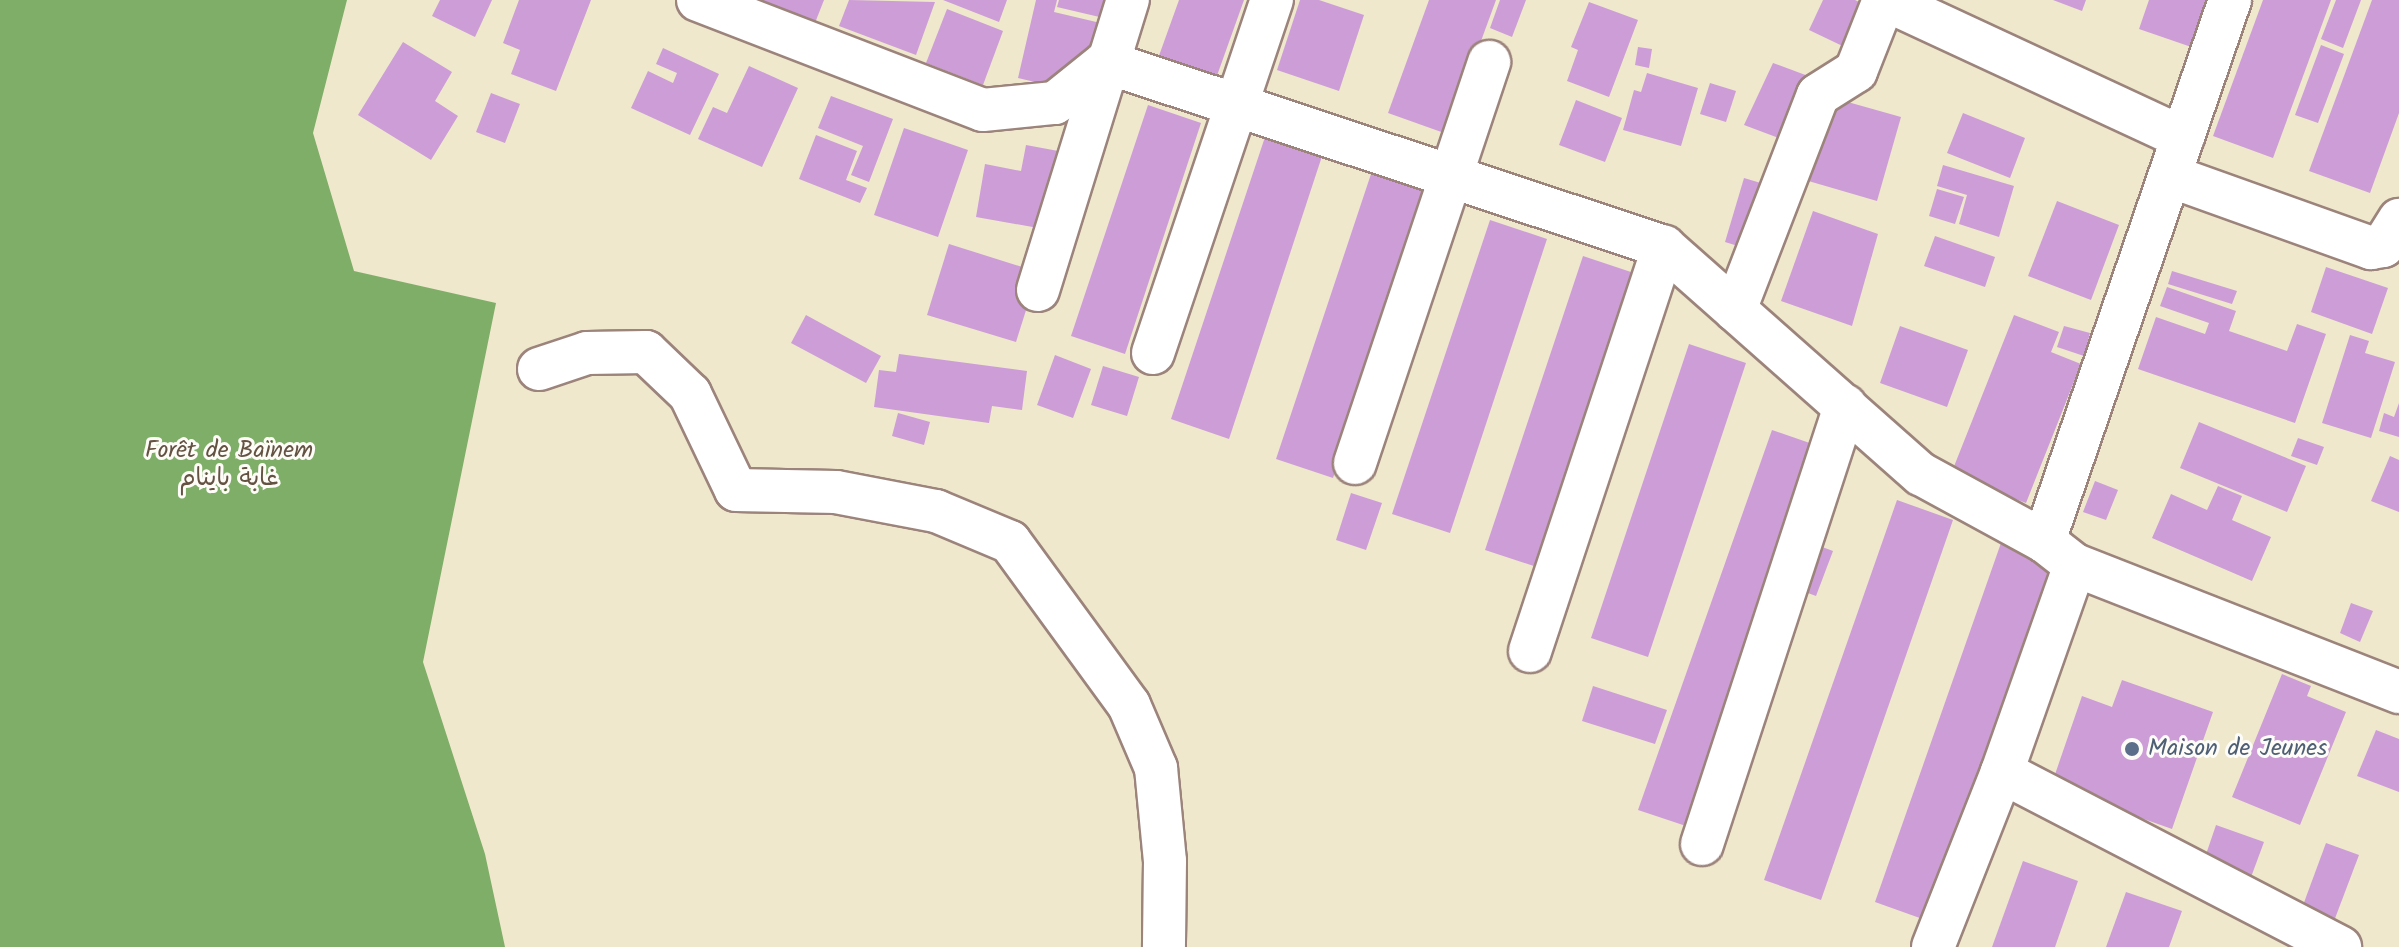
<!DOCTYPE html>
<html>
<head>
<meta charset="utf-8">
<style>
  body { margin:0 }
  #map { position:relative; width:2399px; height:947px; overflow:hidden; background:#efe8cd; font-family:Kalam,"Playpen Sans Arabic",sans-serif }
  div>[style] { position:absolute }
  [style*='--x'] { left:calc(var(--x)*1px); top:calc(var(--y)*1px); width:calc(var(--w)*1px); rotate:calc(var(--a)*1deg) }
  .forest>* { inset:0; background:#7fae68 }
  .building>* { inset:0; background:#cd9dd7 }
  .roads { filter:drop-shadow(2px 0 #9c847c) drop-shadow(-2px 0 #9c847c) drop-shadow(0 2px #9c847c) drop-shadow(0 -2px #9c847c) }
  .street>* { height:42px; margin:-21px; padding:0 21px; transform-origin:21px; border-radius:21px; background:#fff }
  .dots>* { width:22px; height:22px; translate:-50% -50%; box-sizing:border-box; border:4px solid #fdfcf7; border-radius:50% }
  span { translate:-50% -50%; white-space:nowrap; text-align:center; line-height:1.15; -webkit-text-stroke:6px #fdfcf7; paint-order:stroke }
  .park-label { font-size:24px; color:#645242 }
  .service-label { font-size:24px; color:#4e5e75 }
  .left { translate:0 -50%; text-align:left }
</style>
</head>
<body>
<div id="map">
  <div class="forest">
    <div style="clip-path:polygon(0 0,347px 0,313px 133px,354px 271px,496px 303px,423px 662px,485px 854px,505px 947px,0 947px)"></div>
  </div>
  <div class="building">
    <div style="clip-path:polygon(440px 0,492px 0,475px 37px,432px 16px)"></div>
    <div style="clip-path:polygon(519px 0,591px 0,556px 91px,511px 74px,520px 50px,503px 43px)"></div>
    <div style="clip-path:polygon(760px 0,824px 0,813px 28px,758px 6px)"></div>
    <div style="clip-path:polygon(849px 0,935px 2px,916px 55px,839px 26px)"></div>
    <div style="clip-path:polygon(943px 0,1007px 0,999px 22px)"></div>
    <div style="clip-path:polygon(1036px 0,1057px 0,1054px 12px,1109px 25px,1073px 91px,1018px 78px)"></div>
    <div style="clip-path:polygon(1059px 0,1140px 0,1108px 19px,1057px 7px)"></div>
    <div style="clip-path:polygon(1179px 0,1244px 0,1214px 84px,1156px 64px)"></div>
    <div style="clip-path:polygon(1300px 0,1319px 0,1364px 15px,1339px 91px,1277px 70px)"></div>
    <div style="clip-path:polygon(1429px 0,1496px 0,1447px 134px,1388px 113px)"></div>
    <div style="clip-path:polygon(1500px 0,1526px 0,1512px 37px,1490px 28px)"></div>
    <div style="clip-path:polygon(1823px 0,1855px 0,1896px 19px,1876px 62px,1809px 30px)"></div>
    <div style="clip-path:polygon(2053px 0,2086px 0,2082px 11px)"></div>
    <div style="clip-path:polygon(2149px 0,2217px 0,2200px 50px,2139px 29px)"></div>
    <div style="clip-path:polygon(2263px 0,2331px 0,2273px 158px,2213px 136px)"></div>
    <div style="clip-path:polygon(2336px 0,2361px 0,2343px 48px,2321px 39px)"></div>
    <div style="clip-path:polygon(2372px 0,2399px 0,2399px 113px,2370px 193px,2309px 171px)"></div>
    <div style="clip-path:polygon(1589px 2px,1638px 20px,1609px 97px,1567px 81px,1578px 50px,1571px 47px)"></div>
    <div style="clip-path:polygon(947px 9px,1003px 31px,983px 85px,926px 63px)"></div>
    <div style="clip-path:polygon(403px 42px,452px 72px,435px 101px,458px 116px,431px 160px,358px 115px)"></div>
    <div style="clip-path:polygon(2321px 45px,2344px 54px,2318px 123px,2295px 115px)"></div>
    <div style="clip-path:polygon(1638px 47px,1652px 49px,1649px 68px,1635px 65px)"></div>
    <div style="clip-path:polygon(663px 48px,719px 74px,690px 135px,631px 108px,648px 71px,673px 83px,677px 73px,656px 64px)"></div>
    <div style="clip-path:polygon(1773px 63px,1827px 83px,1803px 147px,1744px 125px)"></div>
    <div style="clip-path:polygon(749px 66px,798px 88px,762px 167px,698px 139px,713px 107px,727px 113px)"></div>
    <div style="clip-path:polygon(1647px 73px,1698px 88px,1681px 146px,1623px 130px,1634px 90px,1641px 92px)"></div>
    <div style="clip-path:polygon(1710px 83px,1736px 91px,1726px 122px,1700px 114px)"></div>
    <div style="clip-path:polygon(491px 93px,520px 104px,505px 143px,476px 132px)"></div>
    <div style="clip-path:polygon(831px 96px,893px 119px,869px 182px,851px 175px,863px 146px,818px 128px)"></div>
    <div style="clip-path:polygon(1830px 97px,1901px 117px,1877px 201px,1805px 180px)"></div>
    <div style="clip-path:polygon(1576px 100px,1622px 118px,1605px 162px,1559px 145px)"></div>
    <div style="clip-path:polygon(1148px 105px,1201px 123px,1125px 354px,1071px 336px)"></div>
    <div style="clip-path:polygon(1963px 113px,2025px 138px,2010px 178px,1947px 153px)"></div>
    <div style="clip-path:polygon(1269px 125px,1326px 144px,1229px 439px,1171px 419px)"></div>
    <div style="clip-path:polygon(904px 128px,968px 150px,938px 237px,874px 215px)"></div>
    <div style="clip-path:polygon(816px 135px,857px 151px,846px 180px,867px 188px,860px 203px,799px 179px)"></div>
    <div style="clip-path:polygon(1026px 145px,1069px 153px,1055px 231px,976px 217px,985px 164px,1021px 171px)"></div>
    <div style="clip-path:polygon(1374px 165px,1431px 184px,1333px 478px,1276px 459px)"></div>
    <div style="clip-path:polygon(1943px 165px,2014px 186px,1999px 237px,1959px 224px,1967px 195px,1937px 186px)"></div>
    <div style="clip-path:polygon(1744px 178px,1797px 194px,1777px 258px,1725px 242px)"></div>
    <div style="clip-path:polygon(1937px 189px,1964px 197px,1955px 224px,1929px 216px)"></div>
    <div style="clip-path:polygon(2057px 201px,2119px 225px,2091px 300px,2028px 276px)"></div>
    <div style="clip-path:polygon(1813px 211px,1878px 234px,1852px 326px,1781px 301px)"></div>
    <div style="clip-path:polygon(1490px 220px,1547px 239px,1450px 533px,1392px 514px)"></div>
    <div style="clip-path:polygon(1935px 236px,1995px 257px,1985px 287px,1924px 266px)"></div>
    <div style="clip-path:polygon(949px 244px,1038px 272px,1016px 342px,927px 315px)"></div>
    <div style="clip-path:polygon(1583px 256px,1640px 275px,1543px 569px,1485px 550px)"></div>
    <div style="clip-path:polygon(2326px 267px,2388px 288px,2372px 334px,2311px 312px)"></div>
    <div style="clip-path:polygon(2172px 271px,2237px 291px,2232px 304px,2168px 284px)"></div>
    <div style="clip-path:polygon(2167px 287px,2236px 311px,2229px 331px,2287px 351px,2297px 324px,2326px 334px,2295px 423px,2138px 369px,2156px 317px,2205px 334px,2209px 323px,2160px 306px)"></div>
    <div style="clip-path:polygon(806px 315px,881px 356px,866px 383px,791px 343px)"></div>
    <div style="clip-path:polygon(2014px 315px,2059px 332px,2051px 352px,2081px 364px,2026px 503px,1951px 474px)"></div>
    <div style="clip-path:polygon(1900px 326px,1968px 350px,1947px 407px,1880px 383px)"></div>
    <div style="clip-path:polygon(2064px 326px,2090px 333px,2084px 356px,2057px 347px)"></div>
    <div style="clip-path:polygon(2350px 335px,2369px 341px,2365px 353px,2395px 362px,2371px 438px,2322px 423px)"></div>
    <div style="clip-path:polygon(1689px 344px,1746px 363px,1648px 657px,1591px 638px)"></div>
    <div style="clip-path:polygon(899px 354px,1027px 371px,1022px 410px,992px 406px,989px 423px,874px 407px,879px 370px,896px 372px)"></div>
    <div style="clip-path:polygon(1055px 355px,1091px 369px,1073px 418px,1037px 405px)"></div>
    <div style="clip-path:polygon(1103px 366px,1139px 377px,1127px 416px,1091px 405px)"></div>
    <div style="clip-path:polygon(2399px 403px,2399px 437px,2379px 431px,2384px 413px,2394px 417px)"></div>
    <div style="clip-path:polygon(898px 413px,930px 422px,924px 445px,892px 436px)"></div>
    <div style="clip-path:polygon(2199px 422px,2306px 466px,2287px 512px,2180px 468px)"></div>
    <div style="clip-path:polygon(1772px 430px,1827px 449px,1695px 829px,1638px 810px)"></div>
    <div style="clip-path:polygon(2298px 438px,2324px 447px,2317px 465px,2291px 456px)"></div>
    <div style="clip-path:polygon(2390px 456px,2399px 460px,2399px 512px,2371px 501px)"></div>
    <div style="clip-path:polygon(2095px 481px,2118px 490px,2106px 520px,2083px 512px)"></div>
    <div style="clip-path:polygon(2218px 486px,2242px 496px,2232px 520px,2271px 537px,2252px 581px,2152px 538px,2171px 494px,2207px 510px)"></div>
    <div style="clip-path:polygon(1351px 493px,1382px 503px,1366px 550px,1336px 540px)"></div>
    <div style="clip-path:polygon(1897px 500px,1953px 520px,1821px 900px,1764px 880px)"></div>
    <div style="clip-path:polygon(2008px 523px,2063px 542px,1931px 922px,1875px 902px)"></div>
    <div style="clip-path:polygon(1806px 541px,1833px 551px,1816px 596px,1789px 586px)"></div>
    <div style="clip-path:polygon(2351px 603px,2373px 611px,2360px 642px,2340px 633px)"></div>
    <div style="clip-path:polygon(2282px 674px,2311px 686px,2307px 696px,2346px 712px,2300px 825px,2232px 797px)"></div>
    <div style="clip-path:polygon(2122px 680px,2213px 712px,2172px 829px,2051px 786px,2082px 696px,2112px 707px)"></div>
    <div style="clip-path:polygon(1593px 686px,1667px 710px,1655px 744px,1582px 721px)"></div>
    <div style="clip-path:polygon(2376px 730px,2399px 739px,2399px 792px,2357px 776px)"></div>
    <div style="clip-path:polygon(2216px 825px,2264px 842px,2247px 888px,2200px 872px)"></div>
    <div style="clip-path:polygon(2326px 843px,2359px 855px,2331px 929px,2299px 916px)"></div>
    <div style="clip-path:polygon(2023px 861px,2078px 881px,2055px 947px,1992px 947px)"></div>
    <div style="clip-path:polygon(2126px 892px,2182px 911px,2169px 947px,2106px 947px)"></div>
  </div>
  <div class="roads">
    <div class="street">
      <div style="--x:698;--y:0;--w:305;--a:21.1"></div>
      <div style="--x:983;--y:110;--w:72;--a:-5.6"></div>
      <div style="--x:1055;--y:103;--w:65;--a:-38.8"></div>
      <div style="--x:1106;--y:62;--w:588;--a:18.34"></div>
      <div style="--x:1664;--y:247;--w:343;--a:41.5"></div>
      <div style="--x:1921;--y:474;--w:140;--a:28.6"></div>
      <div style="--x:2044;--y:541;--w:39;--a:38"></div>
      <div style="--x:2075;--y:565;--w:348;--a:21.4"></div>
      <div style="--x:1886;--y:0;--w:327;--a:24.9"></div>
      <div style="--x:2170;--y:176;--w:214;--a:19.7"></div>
      <div style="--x:2371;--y:248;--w:12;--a:-9"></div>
      <div style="--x:2383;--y:246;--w:31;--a:-58"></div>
      <div style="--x:1038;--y:290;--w:304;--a:-72.8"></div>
      <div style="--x:1735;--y:310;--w:230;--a:-68.9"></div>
      <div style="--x:1818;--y:95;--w:45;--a:-32.3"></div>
      <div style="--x:1856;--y:71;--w:76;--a:-68.5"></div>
      <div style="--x:1153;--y:353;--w:373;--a:-71.4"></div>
      <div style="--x:539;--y:369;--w:51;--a:-18.4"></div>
      <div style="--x:587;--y:353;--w:59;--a:-1"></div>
      <div style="--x:646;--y:352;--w:61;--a:43.7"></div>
      <div style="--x:690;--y:394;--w:106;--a:64.4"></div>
      <div style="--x:736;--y:490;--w:100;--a:1.1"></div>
      <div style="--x:836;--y:492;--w:102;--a:10.8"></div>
      <div style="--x:936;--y:511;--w:80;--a:22.7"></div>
      <div style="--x:1010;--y:542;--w:202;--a:53.9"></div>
      <div style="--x:1129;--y:705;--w:69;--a:66.8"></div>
      <div style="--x:1156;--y:768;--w:93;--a:84.5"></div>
      <div style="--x:1165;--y:861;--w:86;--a:90.7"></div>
      <div style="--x:1355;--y:463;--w:423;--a:-71.5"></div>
      <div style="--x:2044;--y:541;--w:572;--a:-71.03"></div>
      <div style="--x:1530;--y:651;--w:426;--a:-71.7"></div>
      <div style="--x:2002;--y:772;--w:381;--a:27.4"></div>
      <div style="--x:1702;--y:844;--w:461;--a:-71.9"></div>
      <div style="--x:1933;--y:947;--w:188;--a:-68.5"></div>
      <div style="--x:2002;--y:772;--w:219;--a:-70.6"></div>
    </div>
  </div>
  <div class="dots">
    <div style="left:2132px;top:749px;background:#5c6f8a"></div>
  </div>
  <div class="park-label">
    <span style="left:229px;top:465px">Forêt de Baïnem<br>غابة باينام</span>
  </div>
  <div class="service-label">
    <span class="left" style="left:2148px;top:749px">Maison de Jeunes</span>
  </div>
</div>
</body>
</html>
